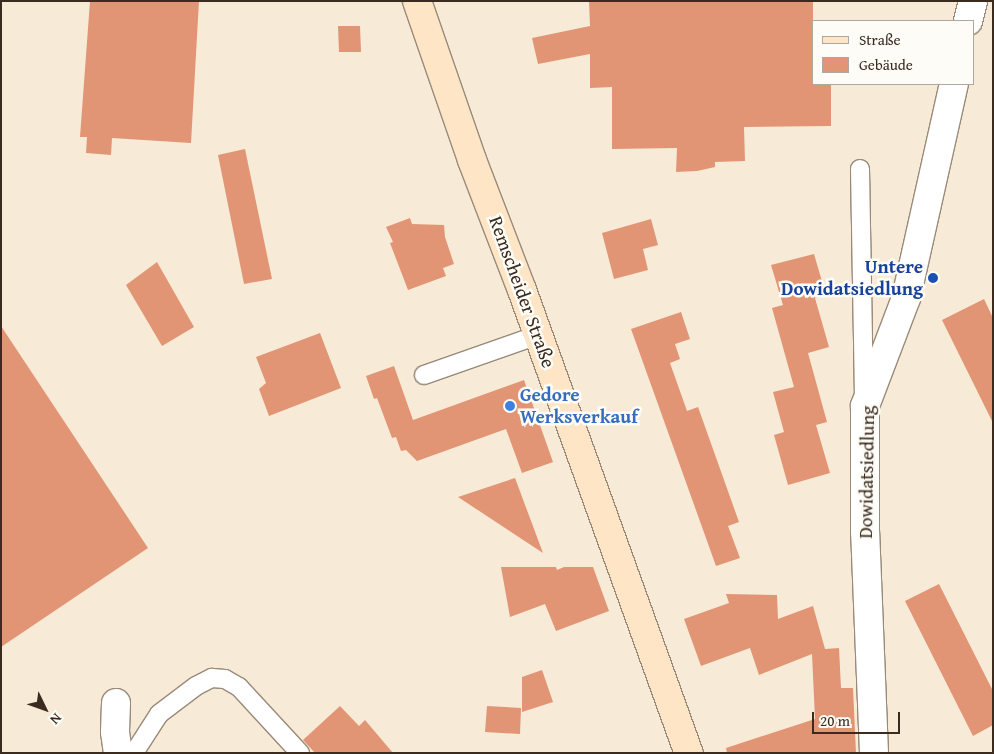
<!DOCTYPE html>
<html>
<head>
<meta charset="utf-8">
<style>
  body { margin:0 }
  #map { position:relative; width:994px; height:754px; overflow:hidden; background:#f7ead7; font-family:"Gentium Book Plus",serif }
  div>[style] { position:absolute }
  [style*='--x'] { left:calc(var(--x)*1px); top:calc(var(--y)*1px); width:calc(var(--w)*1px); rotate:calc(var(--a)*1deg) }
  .building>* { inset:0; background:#e29574 }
  .roads { filter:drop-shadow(1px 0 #998a7a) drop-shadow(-1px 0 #998a7a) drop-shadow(0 1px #998a7a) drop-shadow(0 -1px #998a7a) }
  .lane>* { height:18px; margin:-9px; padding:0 9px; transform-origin:9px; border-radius:9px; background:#fff }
  .street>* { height:28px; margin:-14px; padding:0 14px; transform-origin:14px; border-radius:14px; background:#fff }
  .secondary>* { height:28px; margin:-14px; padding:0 14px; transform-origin:14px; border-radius:14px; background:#fde5c5 }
  .dots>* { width:14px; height:14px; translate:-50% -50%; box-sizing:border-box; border:2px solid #fdfcf7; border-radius:50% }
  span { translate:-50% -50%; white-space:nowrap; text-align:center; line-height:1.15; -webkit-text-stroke:5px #fdfcf7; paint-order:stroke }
  .transit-label { font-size:19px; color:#164399; font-weight:700 }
  .right { translate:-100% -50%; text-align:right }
  .street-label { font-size:19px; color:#3b2a1e }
  .shop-label { font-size:19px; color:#366cbe; font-weight:700 }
  .left { translate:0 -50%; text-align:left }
  .frame { position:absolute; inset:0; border:2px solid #3b2a1e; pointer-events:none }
  .legend { position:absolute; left:812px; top:20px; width:162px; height:65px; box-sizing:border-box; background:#fdfcf7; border:1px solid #afa8a0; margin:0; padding:6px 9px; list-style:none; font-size:15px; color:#3b2a1e }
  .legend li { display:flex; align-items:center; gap:10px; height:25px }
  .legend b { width:25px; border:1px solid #afa8a0 }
  .north { position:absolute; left:20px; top:684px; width:50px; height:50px; -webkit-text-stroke:4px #fdfcf7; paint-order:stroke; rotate:132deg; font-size:14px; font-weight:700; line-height:20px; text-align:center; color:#3b2a1e }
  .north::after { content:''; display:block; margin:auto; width:18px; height:22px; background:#3b2a1e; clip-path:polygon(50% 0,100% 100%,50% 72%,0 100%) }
  .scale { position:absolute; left:812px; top:712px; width:88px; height:22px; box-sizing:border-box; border:2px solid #3b2a1e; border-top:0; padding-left:6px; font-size:15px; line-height:18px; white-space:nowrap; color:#3b2a1e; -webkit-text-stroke:4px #fdfcf7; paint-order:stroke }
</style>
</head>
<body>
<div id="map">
  <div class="building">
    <div style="clip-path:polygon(90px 1px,199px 1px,191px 143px,112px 138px,111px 155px,86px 153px,87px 137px,80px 137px)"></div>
    <div style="clip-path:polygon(589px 1px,813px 1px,813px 84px,831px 84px,831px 126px,744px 127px,745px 161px,715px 162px,715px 167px,697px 171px,676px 172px,677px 148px,612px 149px,612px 87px,590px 88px,590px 54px,538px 64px,532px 38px,590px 26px)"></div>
    <div style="clip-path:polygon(338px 26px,360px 26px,361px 52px,339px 52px)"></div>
    <div style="clip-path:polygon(245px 149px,272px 279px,244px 284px,218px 155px)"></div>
    <div style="clip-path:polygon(410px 218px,412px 224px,444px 225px,445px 237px,454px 264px,443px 268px,446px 276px,408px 290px,390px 243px,393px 242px,386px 227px)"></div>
    <div style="clip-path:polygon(651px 219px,658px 245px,643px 249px,648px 270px,614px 279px,602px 233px)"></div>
    <div style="clip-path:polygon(814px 254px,826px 295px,815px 298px,829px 347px,808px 353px,827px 422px,816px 425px,830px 473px,788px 485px,774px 435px,784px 432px,773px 392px,794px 387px,772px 308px,783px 305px,771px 265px)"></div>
    <div style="clip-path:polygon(157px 262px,194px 327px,162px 346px,126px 285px)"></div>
    <div style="clip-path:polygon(984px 299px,993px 318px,993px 423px,942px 320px)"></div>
    <div style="clip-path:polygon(681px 312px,690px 339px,675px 344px,680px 359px,670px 363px,687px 411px,698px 407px,739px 522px,728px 526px,740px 558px,716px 566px,631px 329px)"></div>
    <div style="clip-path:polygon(1px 326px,148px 548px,1px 647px)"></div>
    <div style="clip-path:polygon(320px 333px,341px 388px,269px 416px,259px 389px,266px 383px,256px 357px)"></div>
    <div style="clip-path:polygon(394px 366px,413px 420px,524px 380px,553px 462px,522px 473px,506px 429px,417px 461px,406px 450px,401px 451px,396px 437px,392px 438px,377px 398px,374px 399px,366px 376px)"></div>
    <div style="clip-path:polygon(515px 478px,543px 553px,458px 497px)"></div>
    <div style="clip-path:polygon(501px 567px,556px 567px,557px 570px,564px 567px,593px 567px,609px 611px,556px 631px,545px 604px,510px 617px)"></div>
    <div style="clip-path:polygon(939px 584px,993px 691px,993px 725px,973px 736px,905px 601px)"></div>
    <div style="clip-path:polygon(726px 594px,777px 595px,778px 619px,813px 606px,825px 649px,839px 648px,841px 688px,853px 688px,856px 753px,727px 753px,726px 748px,815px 719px,812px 654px,759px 675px,750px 648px,701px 666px,684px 619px,729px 603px)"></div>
    <div style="clip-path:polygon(542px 670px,553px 702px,522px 712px,522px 677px)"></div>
    <div style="clip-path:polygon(340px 706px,359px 726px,365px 720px,393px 753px,315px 753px,303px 740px)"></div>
    <div style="clip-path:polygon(487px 706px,521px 708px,520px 734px,485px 732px)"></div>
  </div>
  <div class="roads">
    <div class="lane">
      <div style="--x:860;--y:169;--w:224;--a:89"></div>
      <div style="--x:424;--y:375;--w:121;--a:-19.3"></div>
      <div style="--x:134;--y:753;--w:46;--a:-57.3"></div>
      <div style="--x:159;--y:714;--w:46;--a:-37.1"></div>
      <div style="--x:196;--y:686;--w:18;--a:-27"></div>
      <div style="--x:212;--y:678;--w:13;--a:4"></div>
      <div style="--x:225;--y:679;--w:16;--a:30"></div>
      <div style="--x:239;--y:687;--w:90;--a:47.3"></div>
    </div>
    <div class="street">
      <div style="--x:968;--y:21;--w:21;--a:-76"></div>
      <div style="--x:116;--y:703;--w:29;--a:92"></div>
      <div style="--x:115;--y:732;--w:21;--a:82"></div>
      <div style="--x:874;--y:753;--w:221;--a:-92.3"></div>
      <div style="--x:865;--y:532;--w:126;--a:-90"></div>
      <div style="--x:865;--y:406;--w:116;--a:-69.2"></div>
      <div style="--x:906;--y:298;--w:219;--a:-77.4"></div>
    </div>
    <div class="secondary">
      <div style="--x:417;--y:1;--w:168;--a:70.9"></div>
      <div style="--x:472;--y:160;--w:139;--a:69"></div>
      <div style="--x:522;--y:290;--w:492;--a:70.2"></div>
    </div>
  </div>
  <div class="dots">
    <div style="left:933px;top:278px;background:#1a4fb4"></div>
    <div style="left:510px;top:406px;background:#3f7fe0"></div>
  </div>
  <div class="transit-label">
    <span class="right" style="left:923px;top:278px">Untere<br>Dowidatsiedlung</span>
  </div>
  <div class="street-label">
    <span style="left:522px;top:292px;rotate:70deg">Remscheider Straße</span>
    <span style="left:867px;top:472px;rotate:-89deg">Dowidatsiedlung</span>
  </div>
  <div class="shop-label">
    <span class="left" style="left:520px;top:406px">Gedore<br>Werksverkauf</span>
  </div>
  <div class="frame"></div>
  <ul class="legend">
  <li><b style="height:6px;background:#fde5c5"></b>Straße</li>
  <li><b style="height:14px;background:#e29574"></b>Gebäude</li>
  </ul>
  <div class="north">N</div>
  <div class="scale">20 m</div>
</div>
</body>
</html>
